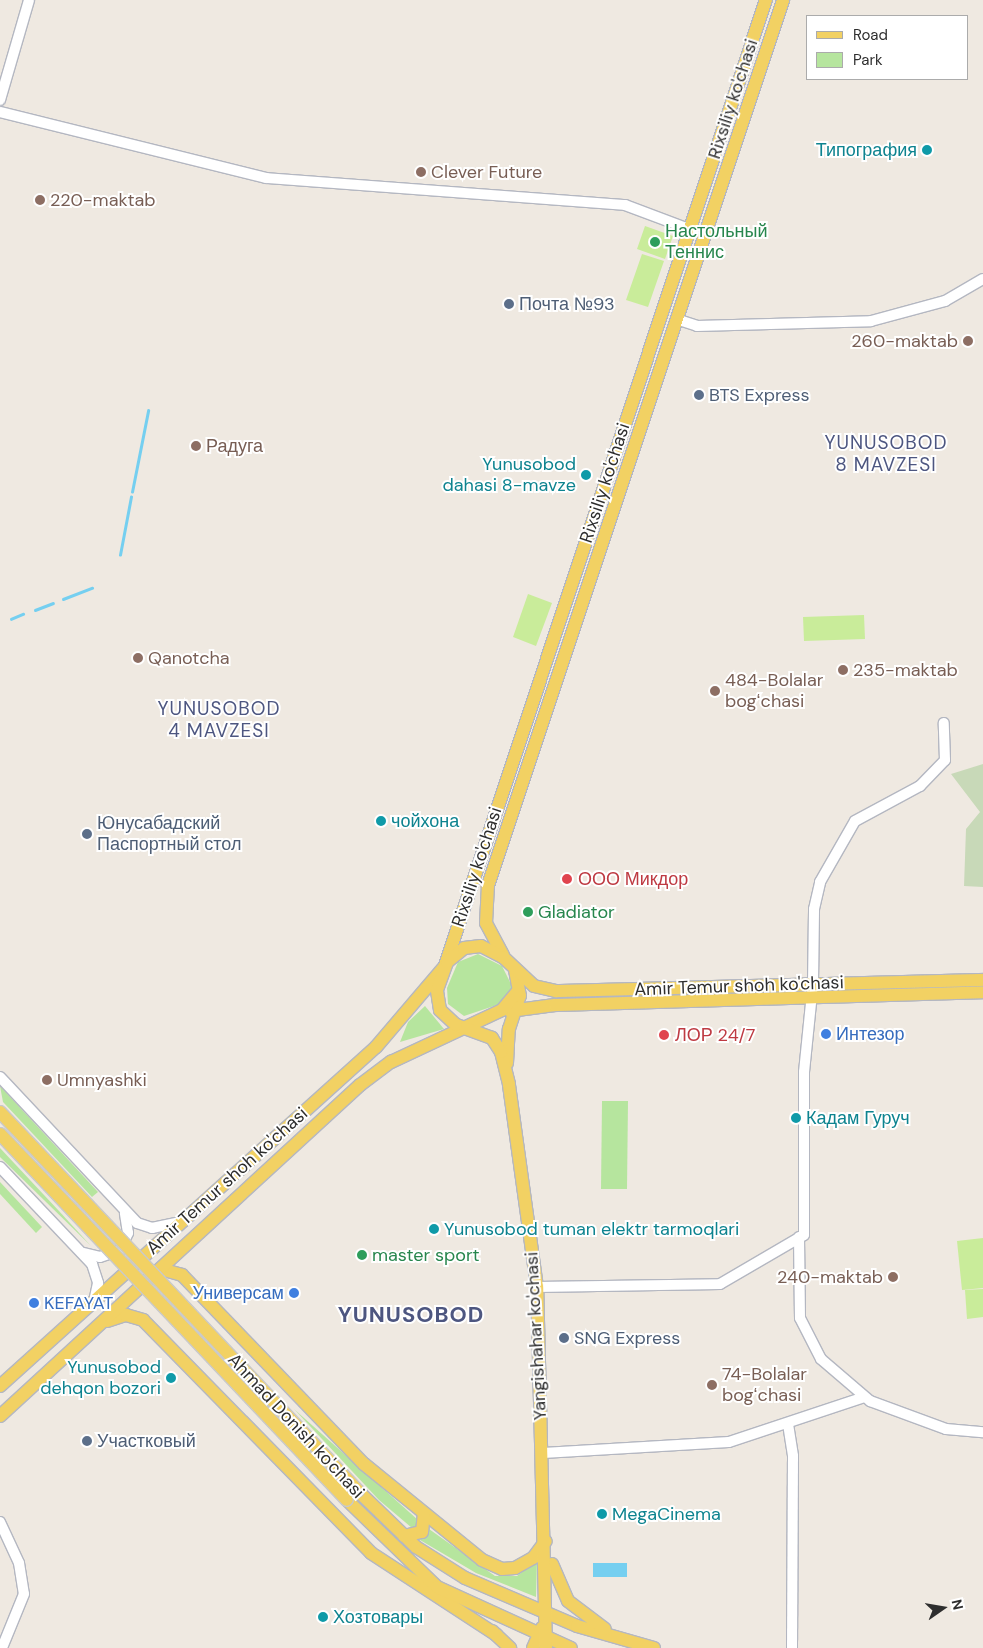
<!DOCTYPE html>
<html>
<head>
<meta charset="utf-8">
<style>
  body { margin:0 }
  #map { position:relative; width:983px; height:1648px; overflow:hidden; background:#efe9e1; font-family:"DM Sans",sans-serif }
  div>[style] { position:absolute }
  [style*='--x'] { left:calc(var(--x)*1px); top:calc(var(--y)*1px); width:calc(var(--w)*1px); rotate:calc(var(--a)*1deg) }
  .green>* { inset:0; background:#b6e59e }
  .cemetery>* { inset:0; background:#c8d9b8 }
  .pitch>* { inset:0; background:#c9ec9a }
  .water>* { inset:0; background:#75cff0 }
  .stream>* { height:2.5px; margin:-1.25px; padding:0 1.25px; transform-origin:1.25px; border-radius:1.25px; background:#75cff0 }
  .roads { filter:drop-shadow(1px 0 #b4b7c1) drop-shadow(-1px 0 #b4b7c1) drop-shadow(0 1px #b4b7c1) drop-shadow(0 -1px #b4b7c1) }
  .minor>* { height:10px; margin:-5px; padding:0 5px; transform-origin:5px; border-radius:5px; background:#fff }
  .major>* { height:12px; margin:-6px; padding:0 6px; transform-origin:6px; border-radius:6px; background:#f2d163 }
  .bridges { filter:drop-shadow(1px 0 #c9c9c9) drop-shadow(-1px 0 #c9c9c9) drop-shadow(0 1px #c9c9c9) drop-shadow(0 -1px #c9c9c9) }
  .major-bridge>* { height:12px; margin:-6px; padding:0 6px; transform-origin:6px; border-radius:6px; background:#f2d163 }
  .dots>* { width:14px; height:14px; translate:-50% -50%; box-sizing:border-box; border:2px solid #fff; border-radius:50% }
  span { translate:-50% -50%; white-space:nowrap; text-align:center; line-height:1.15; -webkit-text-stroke:4px #fff; paint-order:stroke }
  .street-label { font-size:18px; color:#2e2e2e }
  .culture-label { font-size:18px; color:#0d838f }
  .right { translate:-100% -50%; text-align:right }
  .left { translate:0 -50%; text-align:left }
  .education-label { font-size:18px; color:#785e54 }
  .leisure-label { font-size:18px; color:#27864d }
  .service-label { font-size:18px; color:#4e5e75 }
  .health-label { font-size:18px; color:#be3a42 }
  .shop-label { font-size:18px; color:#366cbe }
  .neighbourhood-label { font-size:19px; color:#4d5680; letter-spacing:1px }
  .district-label { font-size:22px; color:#4d5680; font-weight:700; letter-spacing:1px }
  .legend { position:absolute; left:806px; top:15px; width:162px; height:65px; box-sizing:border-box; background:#fff; border:1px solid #ababab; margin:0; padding:6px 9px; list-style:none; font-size:15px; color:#2e2e2e }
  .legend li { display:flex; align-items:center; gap:10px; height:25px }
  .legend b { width:25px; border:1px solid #ababab }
  .north { position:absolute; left:918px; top:1583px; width:50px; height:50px; -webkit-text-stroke:4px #fff; paint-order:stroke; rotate:77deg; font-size:14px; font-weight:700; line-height:20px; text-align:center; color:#2e2e2e }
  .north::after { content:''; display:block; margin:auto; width:18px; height:22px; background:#2e2e2e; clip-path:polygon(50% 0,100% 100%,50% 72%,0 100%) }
</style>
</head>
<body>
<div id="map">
  <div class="green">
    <div style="clip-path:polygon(478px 954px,502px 966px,513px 988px,503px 1003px,464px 1016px,448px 1004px,447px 988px,458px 962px)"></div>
    <div style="clip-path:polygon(425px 1006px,444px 1029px,400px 1042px,408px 1022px)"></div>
    <div style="clip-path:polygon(0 1086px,98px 1192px,92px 1197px,3px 1102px)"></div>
    <div style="clip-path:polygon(602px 1101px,628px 1101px,627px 1189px,601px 1189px)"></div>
    <div style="clip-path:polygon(0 1148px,59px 1211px,91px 1246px,0 1157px)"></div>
    <div style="clip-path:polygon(0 1182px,42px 1227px,36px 1233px,0 1194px)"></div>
    <div style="clip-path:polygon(294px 1409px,418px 1520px,418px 1526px,412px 1528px,379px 1500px)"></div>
    <div style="clip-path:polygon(429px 1529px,495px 1576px,517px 1576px,537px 1560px,536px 1597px,476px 1573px,420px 1540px)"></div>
  </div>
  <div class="cemetery">
    <div style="clip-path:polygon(983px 764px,983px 887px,964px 886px,966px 829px,980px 812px,951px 774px)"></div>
  </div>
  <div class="pitch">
    <div style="clip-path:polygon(645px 226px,673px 236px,665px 259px,637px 249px)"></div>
    <div style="clip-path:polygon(642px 254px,664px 261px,648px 307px,626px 300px)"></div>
    <div style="clip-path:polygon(528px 594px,552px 603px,536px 646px,513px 637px)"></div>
    <div style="clip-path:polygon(864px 615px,865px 639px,804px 641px,803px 617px)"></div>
    <div style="clip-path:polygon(983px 1238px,983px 1288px,962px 1290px,957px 1241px)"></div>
    <div style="clip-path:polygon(983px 1289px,983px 1317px,967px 1319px,965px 1290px)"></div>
  </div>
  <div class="water">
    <div style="clip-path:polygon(593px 1563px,627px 1563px,627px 1577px,593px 1577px)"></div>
  </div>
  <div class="stream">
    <div style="--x:132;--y:492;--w:83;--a:-78.8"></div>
    <div style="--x:120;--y:555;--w:59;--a:-79.3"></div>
    <div style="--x:63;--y:599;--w:31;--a:-21"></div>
    <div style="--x:35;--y:610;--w:19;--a:-21"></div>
    <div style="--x:11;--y:619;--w:13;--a:-23"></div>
  </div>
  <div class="roads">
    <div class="minor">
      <div style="--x:0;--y:100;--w:104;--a:-73.8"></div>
      <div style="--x:0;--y:112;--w:274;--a:13.9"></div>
      <div style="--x:266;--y:178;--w:360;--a:4.3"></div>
      <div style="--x:625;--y:205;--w:68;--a:20.6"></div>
      <div style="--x:676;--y:319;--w:22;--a:18"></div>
      <div style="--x:697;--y:326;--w:174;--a:-1.6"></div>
      <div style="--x:871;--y:321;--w:77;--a:-15.1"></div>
      <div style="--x:945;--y:301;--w:44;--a:-30.1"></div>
      <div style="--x:0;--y:1077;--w:200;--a:46.8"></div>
      <div style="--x:137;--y:1223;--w:16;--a:18"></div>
      <div style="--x:152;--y:1228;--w:33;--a:-12"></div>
      <div style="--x:0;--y:1167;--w:134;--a:46.5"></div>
      <div style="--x:92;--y:1264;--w:20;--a:72"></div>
      <div style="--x:98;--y:1283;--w:19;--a:102"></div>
      <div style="--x:799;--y:1237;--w:81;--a:89.3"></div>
      <div style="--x:800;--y:1318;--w:46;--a:62.9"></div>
      <div style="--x:821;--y:1359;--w:65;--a:40.6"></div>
      <div style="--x:870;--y:1401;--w:81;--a:20.2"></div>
      <div style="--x:946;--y:1429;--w:37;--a:5"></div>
      <div style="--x:84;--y:1253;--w:16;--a:14"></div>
      <div style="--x:100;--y:1257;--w:21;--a:-19"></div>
      <div style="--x:120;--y:1250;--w:19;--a:-65"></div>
      <div style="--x:128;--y:1233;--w:20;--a:-99"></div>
      <div style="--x:537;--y:1287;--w:183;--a:-0.9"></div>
      <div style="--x:720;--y:1284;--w:97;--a:-30.3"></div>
      <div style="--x:804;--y:1235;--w:163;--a:-90"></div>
      <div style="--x:804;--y:1072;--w:89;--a:-84.2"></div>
      <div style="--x:813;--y:983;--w:74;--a:-89.2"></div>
      <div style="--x:814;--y:909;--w:28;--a:-77"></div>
      <div style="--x:820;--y:882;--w:70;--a:-60.2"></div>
      <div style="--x:855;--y:821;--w:74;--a:-28.3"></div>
      <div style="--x:920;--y:786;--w:36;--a:-46"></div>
      <div style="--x:945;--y:760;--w:37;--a:-92"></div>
      <div style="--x:788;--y:1424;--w:32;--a:81"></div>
      <div style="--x:793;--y:1456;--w:192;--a:90.3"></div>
      <div style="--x:543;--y:1453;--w:186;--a:-3.4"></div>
      <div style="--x:729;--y:1442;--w:142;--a:-18.4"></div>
      <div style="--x:0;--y:1522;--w:45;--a:65.1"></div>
      <div style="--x:19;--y:1563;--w:31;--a:81"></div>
      <div style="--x:24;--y:1594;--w:58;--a:112.2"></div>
    </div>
    <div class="major">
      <div style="--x:503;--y:955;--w:36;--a:-118"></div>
      <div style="--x:486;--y:923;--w:37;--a:-87"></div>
      <div style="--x:488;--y:886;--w:934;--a:-71.58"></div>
      <div style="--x:510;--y:1011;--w:45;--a:-7.6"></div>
      <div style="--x:555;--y:1005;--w:428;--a:-1.7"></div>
      <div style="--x:507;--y:1063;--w:34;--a:-87"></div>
      <div style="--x:509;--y:1029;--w:35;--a:-72"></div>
      <div style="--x:520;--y:996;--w:25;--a:-101"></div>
      <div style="--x:161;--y:1269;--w:22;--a:16"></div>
      <div style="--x:182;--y:1275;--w:262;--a:46.1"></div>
      <div style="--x:364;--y:1464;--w:152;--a:39.1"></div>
      <div style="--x:482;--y:1560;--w:22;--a:24"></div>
      <div style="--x:502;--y:1569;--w:13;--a:-4"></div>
      <div style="--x:515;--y:1568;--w:21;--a:-29"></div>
      <div style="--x:533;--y:1558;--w:21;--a:-53"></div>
      <div style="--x:107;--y:1321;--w:20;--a:-18"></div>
      <div style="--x:126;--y:1315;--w:18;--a:16"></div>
      <div style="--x:143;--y:1320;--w:326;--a:45.6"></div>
      <div style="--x:371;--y:1553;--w:150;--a:33.1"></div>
      <div style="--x:0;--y:1386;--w:506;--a:-42.04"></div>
      <div style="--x:376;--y:1047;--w:106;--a:-49.6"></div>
      <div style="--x:445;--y:966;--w:1018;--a:-71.62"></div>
      <div style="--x:0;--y:1416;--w:489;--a:-42.6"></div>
      <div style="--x:360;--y:1085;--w:39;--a:-37"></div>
      <div style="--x:391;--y:1062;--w:123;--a:-25.1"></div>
      <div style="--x:502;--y:1010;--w:23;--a:-50"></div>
      <div style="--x:358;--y:1491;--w:81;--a:44"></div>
      <div style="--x:416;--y:1547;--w:58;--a:32.3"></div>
      <div style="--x:465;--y:1578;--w:122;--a:23.2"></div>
      <div style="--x:577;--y:1626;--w:80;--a:15.9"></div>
      <div style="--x:347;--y:1500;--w:125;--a:44"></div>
      <div style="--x:437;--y:1587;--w:147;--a:24.5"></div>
      <div style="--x:404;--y:1536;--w:18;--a:-13"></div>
      <div style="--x:422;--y:1532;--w:19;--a:-84"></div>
      <div style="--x:552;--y:1564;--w:40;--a:66.6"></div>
      <div style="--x:568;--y:1601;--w:46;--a:37.1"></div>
      <div style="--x:492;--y:1631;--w:25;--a:43"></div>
      <div style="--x:533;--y:1648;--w:22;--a:-66"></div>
      <div style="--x:546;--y:1648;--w:361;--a:-91.4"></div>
      <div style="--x:537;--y:1287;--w:205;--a:-97.9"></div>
      <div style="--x:509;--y:1084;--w:33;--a:-104"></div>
      <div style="--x:501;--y:1052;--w:17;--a:-123"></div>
      <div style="--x:492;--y:1038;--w:38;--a:-160"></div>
      <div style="--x:456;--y:1025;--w:22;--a:-137"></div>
      <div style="--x:440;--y:1010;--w:20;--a:-99"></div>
      <div style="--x:437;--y:990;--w:30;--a:-70"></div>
      <div style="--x:447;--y:962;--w:22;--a:-39"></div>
      <div style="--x:464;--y:948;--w:17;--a:-7"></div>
      <div style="--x:481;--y:946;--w:25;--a:27"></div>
      <div style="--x:503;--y:957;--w:42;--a:43.1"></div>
      <div style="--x:534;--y:986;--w:23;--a:13"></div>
      <div style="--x:556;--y:991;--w:427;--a:-1.5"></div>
    </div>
  </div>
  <div class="bridges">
    <div class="major-bridge">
      <div style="--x:0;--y:1112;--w:521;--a:46.63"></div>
      <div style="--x:0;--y:1134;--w:504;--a:46.53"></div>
    </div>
  </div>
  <div class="dots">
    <div style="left:927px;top:150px;background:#0f9aa8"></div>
    <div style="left:421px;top:172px;background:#8d6e63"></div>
    <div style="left:40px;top:200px;background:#8d6e63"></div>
    <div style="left:655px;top:242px;background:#2e9e5b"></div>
    <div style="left:509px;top:304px;background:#5c6f8a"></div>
    <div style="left:968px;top:341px;background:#8d6e63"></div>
    <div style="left:699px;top:395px;background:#5c6f8a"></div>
    <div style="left:196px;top:446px;background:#8d6e63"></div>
    <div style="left:586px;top:475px;background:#0f9aa8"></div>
    <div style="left:138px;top:658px;background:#8d6e63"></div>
    <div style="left:843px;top:670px;background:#8d6e63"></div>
    <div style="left:715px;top:691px;background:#8d6e63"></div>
    <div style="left:381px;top:821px;background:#0f9aa8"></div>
    <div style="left:87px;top:834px;background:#5c6f8a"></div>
    <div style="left:567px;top:879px;background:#e0444e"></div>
    <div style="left:528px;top:912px;background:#2e9e5b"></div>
    <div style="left:826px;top:1034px;background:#3f7fe0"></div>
    <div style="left:664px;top:1035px;background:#e0444e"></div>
    <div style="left:47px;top:1080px;background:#8d6e63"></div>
    <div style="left:796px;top:1118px;background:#0f9aa8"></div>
    <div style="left:434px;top:1229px;background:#0f9aa8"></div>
    <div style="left:362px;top:1255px;background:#2e9e5b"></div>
    <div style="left:893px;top:1277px;background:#8d6e63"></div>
    <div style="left:294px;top:1293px;background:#3f7fe0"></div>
    <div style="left:34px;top:1303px;background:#3f7fe0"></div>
    <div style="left:564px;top:1338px;background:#5c6f8a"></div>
    <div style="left:171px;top:1378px;background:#0f9aa8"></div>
    <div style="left:712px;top:1385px;background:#8d6e63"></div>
    <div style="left:87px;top:1441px;background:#5c6f8a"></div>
    <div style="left:602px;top:1514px;background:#0f9aa8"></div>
    <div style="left:323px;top:1617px;background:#0f9aa8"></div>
  </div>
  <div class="street-label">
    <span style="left:733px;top:99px;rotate:-72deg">Rixsiliy ko'chasi</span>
    <span style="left:605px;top:483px;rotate:-72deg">Rixsiliy ko'chasi</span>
    <span style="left:477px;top:867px;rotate:-72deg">Rixsiliy ko'chasi</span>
    <span style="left:739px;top:986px;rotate:-2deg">Amir Temur shoh ko'chasi</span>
    <span style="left:227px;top:1181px;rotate:-42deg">Amir Temur shoh ko'chasi</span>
    <span style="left:536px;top:1336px;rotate:-93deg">Yangishahar ko'chasi</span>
    <span style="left:296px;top:1426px;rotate:47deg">Ahmad Donish ko'chasi</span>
  </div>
  <div class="culture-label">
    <span class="right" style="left:917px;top:150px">Типография</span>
    <span class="right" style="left:576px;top:475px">Yunusobod<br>dahasi 8-mavze</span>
    <span class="left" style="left:391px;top:821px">чойхона</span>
    <span class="left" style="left:806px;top:1118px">Кадам Гуруч</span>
    <span class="left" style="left:444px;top:1229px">Yunusobod tuman elektr tarmoqlari</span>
    <span class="right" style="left:161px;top:1378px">Yunusobod<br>dehqon bozori</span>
    <span class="left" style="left:612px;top:1514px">MegaCinema</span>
    <span class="left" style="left:333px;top:1617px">Хозтовары</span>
  </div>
  <div class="education-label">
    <span class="left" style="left:431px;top:172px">Clever Future</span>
    <span class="left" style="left:50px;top:200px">220-maktab</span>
    <span class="right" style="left:958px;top:341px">260-maktab</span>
    <span class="left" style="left:206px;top:446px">Радуга</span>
    <span class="left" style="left:148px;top:658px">Qanotcha</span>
    <span class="left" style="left:853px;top:670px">235-maktab</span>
    <span class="left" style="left:725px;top:691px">484-Bolalar<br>bogʻchasi</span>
    <span class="left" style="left:57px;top:1080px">Umnyashki</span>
    <span class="right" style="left:883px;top:1277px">240-maktab</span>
    <span class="left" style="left:722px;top:1385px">74-Bolalar<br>bogʻchasi</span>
  </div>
  <div class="leisure-label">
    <span class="left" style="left:665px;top:242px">Настольный<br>Теннис</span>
    <span class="left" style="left:538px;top:912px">Gladiator</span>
    <span class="left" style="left:372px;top:1255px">master sport</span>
  </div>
  <div class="service-label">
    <span class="left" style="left:519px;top:304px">Почта №93</span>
    <span class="left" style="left:709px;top:395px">BTS Express</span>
    <span class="left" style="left:97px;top:834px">Юнусабадский<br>Паспортный стол</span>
    <span class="left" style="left:574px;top:1338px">SNG Express</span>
    <span class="left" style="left:97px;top:1441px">Участковый</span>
  </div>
  <div class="health-label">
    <span class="left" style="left:578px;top:879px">ООО Микдор</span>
    <span class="left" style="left:675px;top:1035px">ЛОР 24/7</span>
  </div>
  <div class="shop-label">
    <span class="left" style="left:836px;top:1034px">Интезор</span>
    <span class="right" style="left:284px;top:1293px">Универсам</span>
    <span class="left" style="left:44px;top:1303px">KEFAYAT</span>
  </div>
  <div class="neighbourhood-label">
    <span style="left:886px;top:454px">YUNUSOBOD<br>8 MAVZESI</span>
    <span style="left:219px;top:720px">YUNUSOBOD<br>4 MAVZESI</span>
  </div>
  <div class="district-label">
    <span style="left:411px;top:1315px">YUNUSOBOD</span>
  </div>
  <ul class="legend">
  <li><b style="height:6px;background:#f2d163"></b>Road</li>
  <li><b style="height:14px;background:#b6e59e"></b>Park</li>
  </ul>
  <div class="north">N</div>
</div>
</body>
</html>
